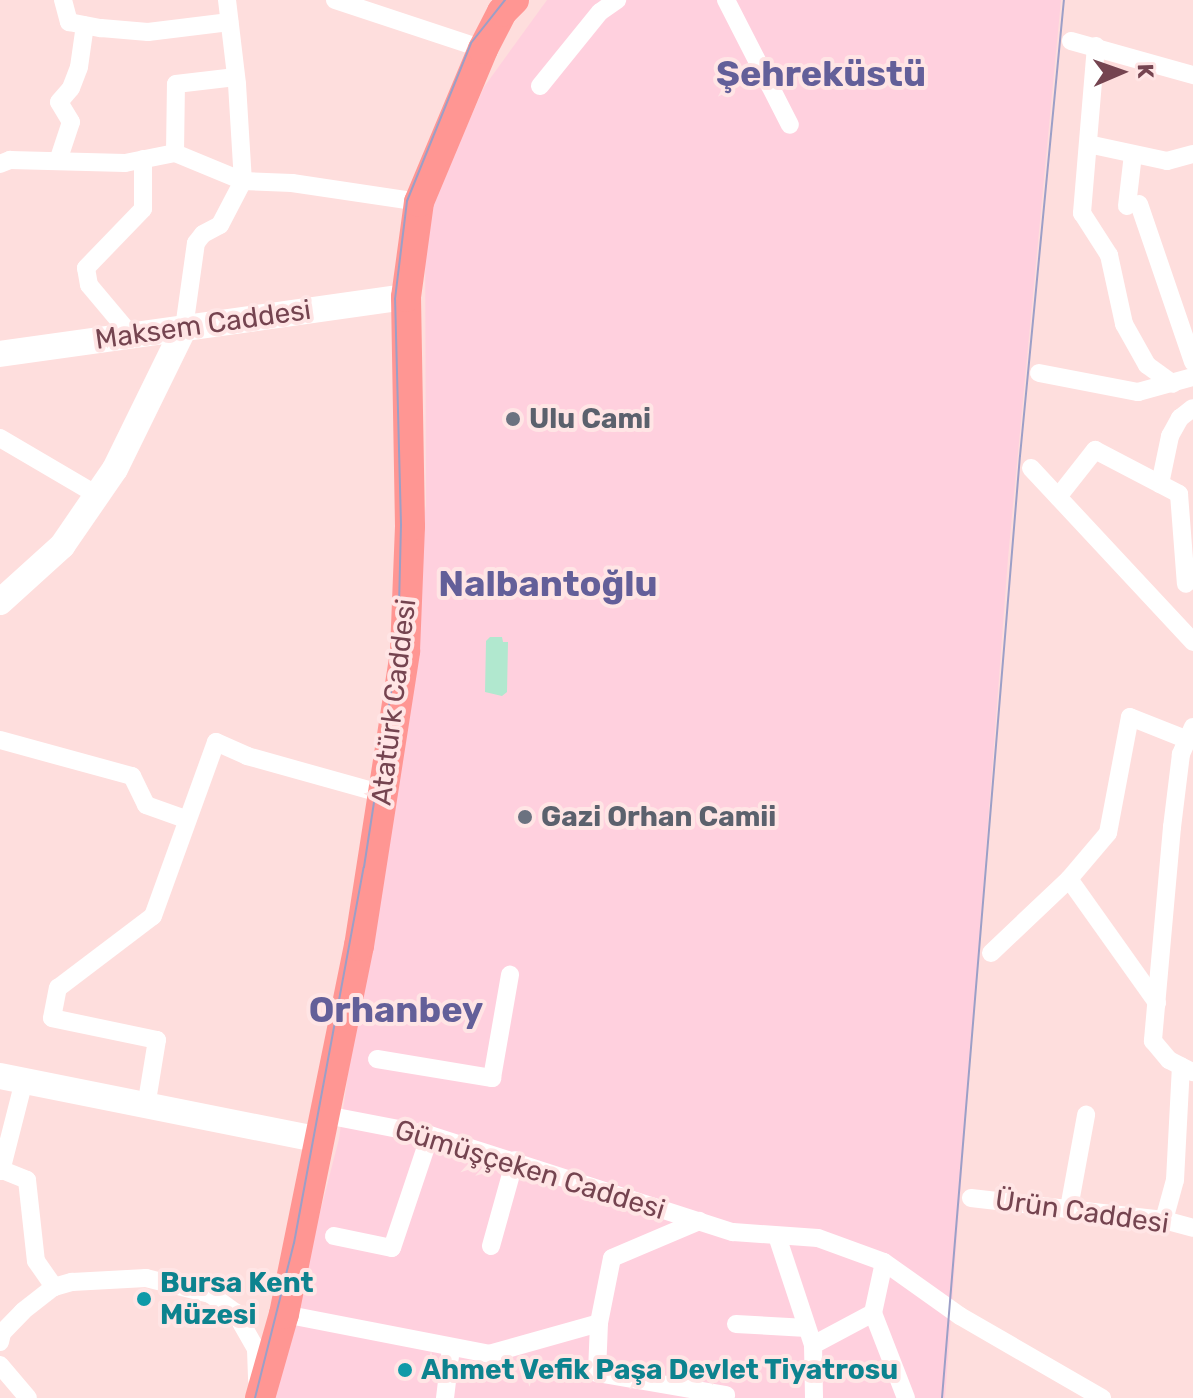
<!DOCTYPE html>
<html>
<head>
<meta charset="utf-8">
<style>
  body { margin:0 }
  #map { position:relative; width:1193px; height:1398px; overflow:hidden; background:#fededd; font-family:Rubik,sans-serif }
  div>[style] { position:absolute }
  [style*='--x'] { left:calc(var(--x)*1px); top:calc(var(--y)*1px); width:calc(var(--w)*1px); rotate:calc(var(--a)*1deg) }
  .commercial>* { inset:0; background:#ffd0de }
  .water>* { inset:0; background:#b1e8cf }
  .street>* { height:18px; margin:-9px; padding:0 9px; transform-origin:9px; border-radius:9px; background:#fff }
  .secondary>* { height:26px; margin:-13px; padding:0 13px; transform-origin:13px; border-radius:13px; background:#fff }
  .primary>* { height:30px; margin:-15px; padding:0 15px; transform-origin:15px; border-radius:15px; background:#ff9693 }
  .tram>* { height:2px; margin:-1px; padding:0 1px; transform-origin:1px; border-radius:1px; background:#9c9fc7 }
  .dots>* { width:22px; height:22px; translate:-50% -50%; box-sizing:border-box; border:4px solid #ffe5e5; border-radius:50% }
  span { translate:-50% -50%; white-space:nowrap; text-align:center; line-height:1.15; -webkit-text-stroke:8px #ffe5e5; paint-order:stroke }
  .street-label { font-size:28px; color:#754450 }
  .worship-label { font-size:28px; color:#5b616d; font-weight:700 }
  .left { translate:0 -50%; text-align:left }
  .culture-label { font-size:28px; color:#0d838f; font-weight:700 }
  .district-label { font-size:36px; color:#635f99; font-weight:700 }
  .north { position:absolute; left:1081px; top:32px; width:80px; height:80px; -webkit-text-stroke:6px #ffe5e5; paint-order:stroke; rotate:88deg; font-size:22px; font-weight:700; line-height:32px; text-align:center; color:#754450 }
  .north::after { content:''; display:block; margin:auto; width:28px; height:36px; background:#754450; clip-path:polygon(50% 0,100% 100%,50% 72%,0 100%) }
</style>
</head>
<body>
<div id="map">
  <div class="commercial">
    <div style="clip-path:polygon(547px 0,1061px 0,1008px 558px,945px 1398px,272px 1398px,339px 1139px,426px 505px,425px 221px,484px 87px)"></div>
  </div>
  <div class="water">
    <div style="clip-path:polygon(490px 637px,502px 637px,503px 642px,508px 642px,507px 692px,502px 696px,485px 692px,486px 641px)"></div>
  </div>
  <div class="street">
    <div style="--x:63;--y:0;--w:23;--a:75"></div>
    <div style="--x:69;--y:22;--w:33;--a:11"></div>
    <div style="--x:101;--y:28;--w:47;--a:4.9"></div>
    <div style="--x:148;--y:32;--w:82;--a:-7"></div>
    <div style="--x:227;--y:0;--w:85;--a:83.2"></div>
    <div style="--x:237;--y:84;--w:97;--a:86.5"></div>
    <div style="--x:335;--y:0;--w:156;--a:18.3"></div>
    <div style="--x:726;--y:0;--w:140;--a:62.9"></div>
    <div style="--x:1071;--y:41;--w:127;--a:15.6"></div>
    <div style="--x:1096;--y:46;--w:168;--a:94.8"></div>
    <div style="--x:1082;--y:213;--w:50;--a:57.3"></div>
    <div style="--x:1109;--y:255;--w:71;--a:77.7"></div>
    <div style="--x:1124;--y:324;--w:47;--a:60.7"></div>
    <div style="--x:1147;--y:365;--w:32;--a:36"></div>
    <div style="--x:540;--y:86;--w:95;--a:-51"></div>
    <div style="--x:600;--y:12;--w:21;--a:-35"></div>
    <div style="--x:1088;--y:144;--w:81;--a:12.1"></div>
    <div style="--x:1167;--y:161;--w:27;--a:-15"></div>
    <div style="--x:175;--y:153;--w:69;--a:-89.2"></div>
    <div style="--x:176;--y:84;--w:60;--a:-6.7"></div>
    <div style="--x:58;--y:161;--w:41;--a:-71.6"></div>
    <div style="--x:71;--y:122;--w:23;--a:-121"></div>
    <div style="--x:59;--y:102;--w:18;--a:-49"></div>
    <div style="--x:71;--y:88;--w:22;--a:-69"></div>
    <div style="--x:79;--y:67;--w:42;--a:-81.9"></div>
    <div style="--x:0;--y:164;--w:11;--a:-22"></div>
    <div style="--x:10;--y:160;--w:115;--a:1.5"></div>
    <div style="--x:125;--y:163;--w:51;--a:-11.3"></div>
    <div style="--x:175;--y:153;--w:74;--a:22.4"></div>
    <div style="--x:243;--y:181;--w:49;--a:2.3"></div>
    <div style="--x:292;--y:183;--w:128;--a:8.5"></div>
    <div style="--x:1139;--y:204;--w:167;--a:71.1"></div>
    <div style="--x:1127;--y:206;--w:52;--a:-83.4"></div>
    <div style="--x:184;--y:328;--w:86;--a:-82"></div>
    <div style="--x:196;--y:243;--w:11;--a:-52"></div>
    <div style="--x:203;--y:234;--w:19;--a:-28"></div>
    <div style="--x:220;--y:225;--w:50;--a:-62.4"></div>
    <div style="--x:131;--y:335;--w:65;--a:-130"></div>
    <div style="--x:89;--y:285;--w:17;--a:-100"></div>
    <div style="--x:86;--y:268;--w:82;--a:-46"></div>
    <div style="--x:143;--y:209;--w:50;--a:-90"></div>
    <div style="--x:1039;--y:373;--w:101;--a:10.9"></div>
    <div style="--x:1138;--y:392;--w:57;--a:-15.3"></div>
    <div style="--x:0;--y:438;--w:113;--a:30.4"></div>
    <div style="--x:1031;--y:468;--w:238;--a:47"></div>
    <div style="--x:1160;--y:484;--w:49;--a:-78.2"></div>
    <div style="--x:1170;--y:436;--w:21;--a:-61"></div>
    <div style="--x:1180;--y:418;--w:16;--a:-38"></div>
    <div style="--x:1058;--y:497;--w:60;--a:-51.8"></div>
    <div style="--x:1095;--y:450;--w:95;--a:27.6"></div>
    <div style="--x:1179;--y:494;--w:90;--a:85.6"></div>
    <div style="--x:1193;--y:727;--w:30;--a:114"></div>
    <div style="--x:1181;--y:754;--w:74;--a:97"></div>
    <div style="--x:1172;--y:827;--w:215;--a:95.1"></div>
    <div style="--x:1153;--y:1041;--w:25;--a:50"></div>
    <div style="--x:1169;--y:1060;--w:27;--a:27"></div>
    <div style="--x:0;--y:740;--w:137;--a:15.3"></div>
    <div style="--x:132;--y:776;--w:32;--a:64"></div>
    <div style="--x:146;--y:805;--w:41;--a:19.7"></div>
    <div style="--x:1069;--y:879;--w:152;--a:54.6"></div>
    <div style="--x:991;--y:953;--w:108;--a:-43.5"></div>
    <div style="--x:1069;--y:879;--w:60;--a:-49.7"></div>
    <div style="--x:1108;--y:833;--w:118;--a:-79.3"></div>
    <div style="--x:1130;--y:717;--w:62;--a:21.6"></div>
    <div style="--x:377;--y:1059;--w:117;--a:9.4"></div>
    <div style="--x:492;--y:1078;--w:105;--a:-80.1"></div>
    <div style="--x:146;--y:1107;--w:68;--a:-80.7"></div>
    <div style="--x:157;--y:1040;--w:107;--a:-168.2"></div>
    <div style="--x:52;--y:1018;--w:31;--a:-79"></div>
    <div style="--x:58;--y:988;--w:119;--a:-37.2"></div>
    <div style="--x:153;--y:916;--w:185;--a:-70.1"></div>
    <div style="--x:216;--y:742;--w:34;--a:24"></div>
    <div style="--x:247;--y:756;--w:141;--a:15.6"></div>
    <div style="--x:326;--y:1115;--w:106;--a:10.9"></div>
    <div style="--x:430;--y:1135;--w:318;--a:17.8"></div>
    <div style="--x:733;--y:1232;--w:85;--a:4"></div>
    <div style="--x:818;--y:1238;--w:70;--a:20"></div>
    <div style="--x:884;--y:1262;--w:93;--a:35.4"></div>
    <div style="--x:960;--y:1316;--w:164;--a:30"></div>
    <div style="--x:0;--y:1169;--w:29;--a:22"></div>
    <div style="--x:27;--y:1180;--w:81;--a:83.7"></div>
    <div style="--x:36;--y:1261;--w:32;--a:55"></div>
    <div style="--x:1;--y:1171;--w:93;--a:-75.7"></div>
    <div style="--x:971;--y:1198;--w:194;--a:6.5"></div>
    <div style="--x:1164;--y:1220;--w:30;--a:15"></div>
    <div style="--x:1069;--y:1208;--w:95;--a:-79.6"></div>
    <div style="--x:1164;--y:1220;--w:41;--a:-74.6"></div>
    <div style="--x:1175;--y:1180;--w:114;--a:-87"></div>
    <div style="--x:334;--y:1236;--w:59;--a:11.7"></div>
    <div style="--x:392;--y:1248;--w:119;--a:-71.4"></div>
    <div style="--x:777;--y:1236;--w:115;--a:71.7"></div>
    <div style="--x:813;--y:1345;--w:53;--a:88.9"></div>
    <div style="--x:491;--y:1246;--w:89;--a:-74.4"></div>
    <div style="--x:873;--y:1313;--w:91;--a:68.8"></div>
    <div style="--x:284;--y:1314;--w:209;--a:11"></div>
    <div style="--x:489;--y:1354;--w:114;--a:-15.7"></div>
    <div style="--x:599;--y:1323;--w:66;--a:-78.7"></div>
    <div style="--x:612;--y:1258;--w:95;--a:-23"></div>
    <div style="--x:599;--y:1323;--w:50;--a:92.3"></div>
    <div style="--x:597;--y:1373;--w:131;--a:9.7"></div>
    <div style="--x:736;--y:1324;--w:71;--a:3.2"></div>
    <div style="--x:0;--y:1342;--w:9;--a:-77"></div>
    <div style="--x:2;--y:1333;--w:30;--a:-46"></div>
    <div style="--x:23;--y:1311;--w:39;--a:-38"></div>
    <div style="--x:54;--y:1287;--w:19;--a:-16"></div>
    <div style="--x:72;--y:1282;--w:74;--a:-3.1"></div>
    <div style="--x:146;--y:1278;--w:66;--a:14"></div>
    <div style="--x:210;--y:1294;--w:31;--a:36"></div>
    <div style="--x:235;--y:1312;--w:43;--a:60.4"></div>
    <div style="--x:256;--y:1349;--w:31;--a:88"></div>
    <div style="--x:813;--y:1345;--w:68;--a:-28.1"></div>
    <div style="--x:873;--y:1313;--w:52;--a:-77.8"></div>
    <div style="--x:0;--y:1365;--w:43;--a:49.7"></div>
    <div style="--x:445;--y:1398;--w:50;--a:-83.2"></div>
  </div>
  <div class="secondary">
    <div style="--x:0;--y:354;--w:410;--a:-8"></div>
    <div style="--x:0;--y:602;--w:84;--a:-42.1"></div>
    <div style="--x:62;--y:546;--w:93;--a:-55.5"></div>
    <div style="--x:115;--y:469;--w:157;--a:-63.9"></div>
    <div style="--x:0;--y:1076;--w:327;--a:11.3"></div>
  </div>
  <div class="primary">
    <div style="--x:260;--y:1398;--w:87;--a:-74.1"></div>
    <div style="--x:284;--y:1314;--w:376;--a:-78.5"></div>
    <div style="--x:359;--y:946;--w:299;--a:-81.1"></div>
    <div style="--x:405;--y:651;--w:125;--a:-87.7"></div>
    <div style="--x:410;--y:526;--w:229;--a:-91"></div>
    <div style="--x:406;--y:297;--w:96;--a:-82.2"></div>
    <div style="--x:419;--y:202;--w:166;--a:-67.3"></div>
    <div style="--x:483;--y:49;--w:42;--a:-62.8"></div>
    <div style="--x:502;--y:12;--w:17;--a:-45"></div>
  </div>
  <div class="tram">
    <div style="--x:255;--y:1398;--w:160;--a:-75.9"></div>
    <div style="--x:294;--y:1243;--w:382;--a:-79.5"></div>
    <div style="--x:364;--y:867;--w:223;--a:-81.2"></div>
    <div style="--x:398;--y:647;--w:122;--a:-88.6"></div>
    <div style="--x:401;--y:525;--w:226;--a:-91.5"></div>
    <div style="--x:395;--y:299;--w:99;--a:-83"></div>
    <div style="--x:407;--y:201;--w:170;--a:-67.9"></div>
    <div style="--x:471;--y:43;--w:55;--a:-51.7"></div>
    <div style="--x:942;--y:1398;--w:945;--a:-85.27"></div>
    <div style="--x:1020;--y:456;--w:458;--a:-84.5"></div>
  </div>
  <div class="dots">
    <div style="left:513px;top:419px;background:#6b7280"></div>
    <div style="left:525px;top:817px;background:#6b7280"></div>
    <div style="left:144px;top:1299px;background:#0f9aa8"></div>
    <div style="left:405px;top:1370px;background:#0f9aa8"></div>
  </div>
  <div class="street-label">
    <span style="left:203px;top:325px;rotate:-8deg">Maksem Caddesi</span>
    <span style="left:394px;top:702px;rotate:-83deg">Atatürk Caddesi</span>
    <span style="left:530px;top:1170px;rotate:17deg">Gümüşçeken Caddesi</span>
    <span style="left:1082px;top:1212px;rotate:8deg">Ürün Caddesi</span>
  </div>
  <div class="worship-label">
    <span class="left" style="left:529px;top:419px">Ulu Cami</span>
    <span class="left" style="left:541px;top:817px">Gazi Orhan Camii</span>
  </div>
  <div class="culture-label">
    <span class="left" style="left:160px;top:1299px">Bursa Kent<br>Müzesi</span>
    <span class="left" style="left:421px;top:1370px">Ahmet Vefik Paşa Devlet Tiyatrosu</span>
  </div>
  <div class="district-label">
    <span style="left:821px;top:74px">Şehreküstü</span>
    <span style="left:548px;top:584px">Nalbantoğlu</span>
    <span style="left:396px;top:1010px">Orhanbey</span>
  </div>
  <div class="north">K</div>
</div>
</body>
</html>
